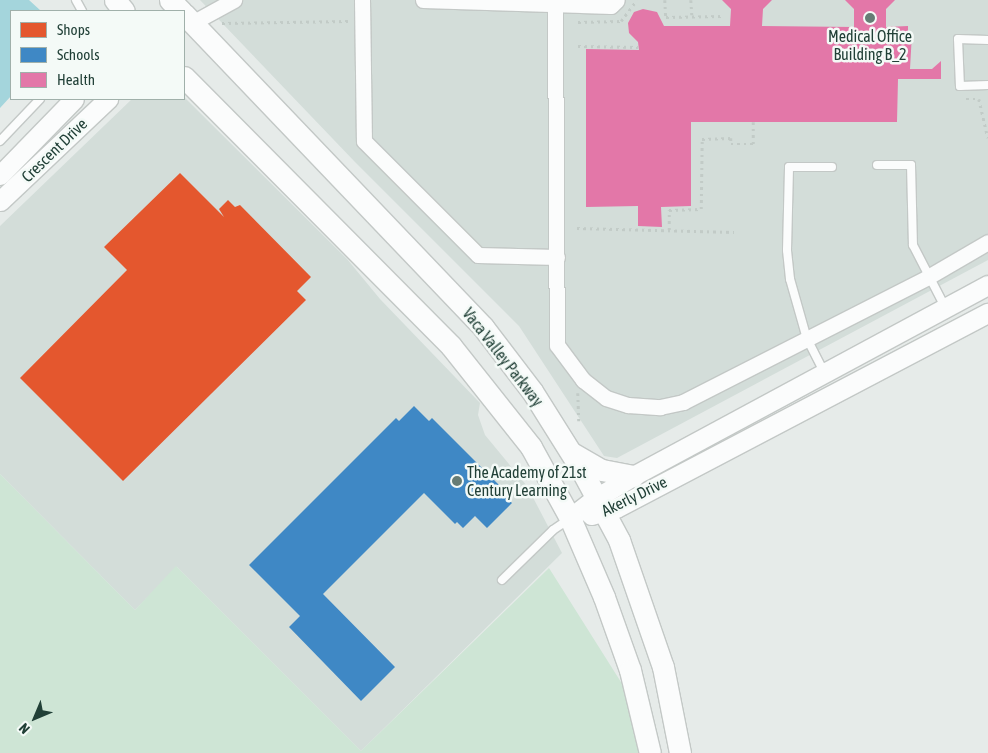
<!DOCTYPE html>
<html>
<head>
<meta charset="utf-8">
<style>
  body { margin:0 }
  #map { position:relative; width:988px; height:753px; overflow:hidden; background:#e6ebe9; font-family:"Asap Condensed",sans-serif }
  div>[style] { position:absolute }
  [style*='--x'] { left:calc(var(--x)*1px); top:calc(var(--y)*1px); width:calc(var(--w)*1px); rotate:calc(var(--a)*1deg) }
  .built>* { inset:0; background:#d3ddd9 }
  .green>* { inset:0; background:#cee5d5 }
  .water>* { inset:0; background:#a4d5dc }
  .shops>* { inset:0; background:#e4572e }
  .schools>* { inset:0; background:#3f88c5 }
  .health>* { inset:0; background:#e377a8 }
  .path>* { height:2.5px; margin-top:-1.25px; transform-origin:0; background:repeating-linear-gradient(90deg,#c2cbc7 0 2.5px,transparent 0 6.5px) }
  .roads { filter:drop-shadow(1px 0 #c3c8c6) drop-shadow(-1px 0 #c3c8c6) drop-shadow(0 1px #c3c8c6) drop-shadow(0 -1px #c3c8c6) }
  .service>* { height:8px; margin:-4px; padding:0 4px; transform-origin:4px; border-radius:4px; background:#fbfcfc }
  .minor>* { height:15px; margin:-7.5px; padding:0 7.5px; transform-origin:7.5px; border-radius:7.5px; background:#fbfcfc }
  .tertiary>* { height:19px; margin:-9.5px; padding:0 9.5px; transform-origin:9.5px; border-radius:9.5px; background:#fbfcfc }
  .secondary>* { height:21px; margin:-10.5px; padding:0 10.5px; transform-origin:10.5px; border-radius:10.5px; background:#fbfcfc }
  .dots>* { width:14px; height:14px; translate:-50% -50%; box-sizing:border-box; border:2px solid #f4faf7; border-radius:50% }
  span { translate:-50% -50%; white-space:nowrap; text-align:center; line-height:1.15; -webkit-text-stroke:5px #f4faf7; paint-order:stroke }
  .poi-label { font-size:16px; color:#214037 }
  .left { translate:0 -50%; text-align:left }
  .street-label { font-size:16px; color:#214037 }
  .legend { position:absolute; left:10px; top:10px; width:175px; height:90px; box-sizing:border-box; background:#f4faf7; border:1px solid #a0b0aa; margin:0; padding:6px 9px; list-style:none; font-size:15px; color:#214037 }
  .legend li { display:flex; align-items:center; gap:10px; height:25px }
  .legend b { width:25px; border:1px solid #a0b0aa }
  .north { position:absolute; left:10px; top:693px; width:50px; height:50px; -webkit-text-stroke:4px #f4faf7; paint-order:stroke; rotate:225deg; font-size:14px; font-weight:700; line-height:20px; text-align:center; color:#214037 }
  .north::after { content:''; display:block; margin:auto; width:18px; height:22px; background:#214037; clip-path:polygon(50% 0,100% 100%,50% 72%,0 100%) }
</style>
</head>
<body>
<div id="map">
  <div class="built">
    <div style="clip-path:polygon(200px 0,988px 0,988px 260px,617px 458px,604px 456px,519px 326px,355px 162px)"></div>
    <div style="clip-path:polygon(184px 97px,347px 259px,380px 299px,480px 403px,478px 415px,485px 435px,527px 486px,562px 553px,361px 751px,177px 567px,135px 610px,0 474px,0 226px,132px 99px)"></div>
  </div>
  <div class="green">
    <div style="clip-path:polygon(0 474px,135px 610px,176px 566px,361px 751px,549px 568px,643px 717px,648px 753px,0 753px)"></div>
  </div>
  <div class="water">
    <div style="clip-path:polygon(0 0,29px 0,41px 11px,11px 11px,11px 96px,0 108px)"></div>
  </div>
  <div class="shops">
    <div style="clip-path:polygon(180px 173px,224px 217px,219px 209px,228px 200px,235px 207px,240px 205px,311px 277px,297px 291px,306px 300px,123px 481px,20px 378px,127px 270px,104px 247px)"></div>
  </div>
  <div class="schools">
    <div style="clip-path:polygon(414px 406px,429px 421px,432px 418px,499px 485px,496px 488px,512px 503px,487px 528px,475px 516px,463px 528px,457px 522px,455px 524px,424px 493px,323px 594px,395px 667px,361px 701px,289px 627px,300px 616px,249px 565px,396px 418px,399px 421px)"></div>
  </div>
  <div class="health">
    <div style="clip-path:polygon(722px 0,772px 0,763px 9px,762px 26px,854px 27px,854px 9px,845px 0,895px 0,886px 9px,886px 27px,908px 26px,908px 34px,912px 33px,910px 69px,932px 69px,941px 61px,941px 79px,898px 79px,897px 122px,691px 122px,691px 206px,661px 207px,662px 227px,638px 226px,638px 206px,586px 207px,586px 49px,639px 50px,638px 42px,629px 33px,628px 23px,634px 12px,643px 9px,657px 12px,664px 26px,730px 26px,731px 9px)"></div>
  </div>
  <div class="path">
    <div style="--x:665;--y:0;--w:17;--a:87"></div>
    <div style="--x:666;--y:17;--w:57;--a:-1"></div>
    <div style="--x:691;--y:0;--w:15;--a:86"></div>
    <div style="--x:578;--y:22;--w:43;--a:-1.3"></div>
    <div style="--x:621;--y:21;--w:26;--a:-53"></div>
    <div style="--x:222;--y:23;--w:127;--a:-0.9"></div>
    <div style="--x:578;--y:46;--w:60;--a:1"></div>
    <div style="--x:966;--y:99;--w:13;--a:0"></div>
    <div style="--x:979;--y:99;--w:40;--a:77"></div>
    <div style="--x:577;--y:228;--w:157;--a:1.5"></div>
    <div style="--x:669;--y:230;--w:20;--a:-90"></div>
    <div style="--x:669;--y:210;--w:32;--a:-2"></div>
    <div style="--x:701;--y:209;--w:70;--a:-89.2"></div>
    <div style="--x:702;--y:139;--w:29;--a:-2"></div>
    <div style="--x:731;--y:138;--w:6;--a:90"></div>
    <div style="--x:731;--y:144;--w:22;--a:0"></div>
    <div style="--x:753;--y:144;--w:22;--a:-90"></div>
    <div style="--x:578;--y:393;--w:28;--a:88"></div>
  </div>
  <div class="roads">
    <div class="service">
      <div style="--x:76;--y:0;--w:13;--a:61"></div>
      <div style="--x:988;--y:40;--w:30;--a:-178"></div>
      <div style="--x:958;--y:39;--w:47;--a:87.6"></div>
      <div style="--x:960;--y:86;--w:28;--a:-2"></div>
      <div style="--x:0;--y:141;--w:58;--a:-46.4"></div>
      <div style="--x:877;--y:165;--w:34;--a:0"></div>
      <div style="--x:911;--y:165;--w:80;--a:88.6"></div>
      <div style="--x:913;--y:245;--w:70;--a:62.7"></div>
      <div style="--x:824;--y:372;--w:37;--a:-117"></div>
      <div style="--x:807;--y:339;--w:62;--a:-105.8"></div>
      <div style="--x:790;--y:279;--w:29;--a:-96"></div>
      <div style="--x:787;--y:250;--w:83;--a:-88.6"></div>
      <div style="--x:789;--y:167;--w:43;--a:0"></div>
      <div style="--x:502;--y:580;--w:71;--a:-44.4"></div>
      <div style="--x:553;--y:530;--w:18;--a:-34"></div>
    </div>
    <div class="minor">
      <div style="--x:362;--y:0;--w:141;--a:89.2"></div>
      <div style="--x:364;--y:141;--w:161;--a:45"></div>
      <div style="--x:478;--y:255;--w:79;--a:1.5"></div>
      <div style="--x:423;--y:0;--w:188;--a:1.8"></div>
      <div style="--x:611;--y:6;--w:8;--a:-45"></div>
      <div style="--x:555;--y:0;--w:345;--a:89.7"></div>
      <div style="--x:557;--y:345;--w:44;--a:53.4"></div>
      <div style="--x:583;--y:380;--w:29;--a:38"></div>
      <div style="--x:606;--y:398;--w:23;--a:18"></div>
      <div style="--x:628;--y:405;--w:32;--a:4"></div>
      <div style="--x:660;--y:407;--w:24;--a:-12"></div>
      <div style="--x:683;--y:402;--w:275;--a:-27"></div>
      <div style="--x:928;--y:277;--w:69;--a:-30.3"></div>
      <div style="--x:192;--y:23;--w:48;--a:-28.7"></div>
    </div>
    <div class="tertiary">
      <div style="--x:0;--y:175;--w:106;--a:-45.8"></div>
      <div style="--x:0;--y:201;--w:149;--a:-43.4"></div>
      <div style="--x:591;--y:515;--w:26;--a:-16"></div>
      <div style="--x:616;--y:508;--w:420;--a:-27.7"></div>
      <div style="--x:570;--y:518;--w:33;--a:-38"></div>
      <div style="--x:596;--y:498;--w:43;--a:-30.7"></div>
      <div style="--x:633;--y:476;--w:403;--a:-28.3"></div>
    </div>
    <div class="secondary">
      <div style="--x:115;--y:0;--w:14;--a:51"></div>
      <div style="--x:170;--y:0;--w:16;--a:45"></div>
      <div style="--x:184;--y:14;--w:433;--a:46.3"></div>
      <div style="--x:483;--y:327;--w:81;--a:52.6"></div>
      <div style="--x:532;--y:391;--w:92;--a:57.9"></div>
      <div style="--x:581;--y:469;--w:81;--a:61.8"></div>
      <div style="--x:619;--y:540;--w:134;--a:70.9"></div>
      <div style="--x:663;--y:667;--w:88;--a:78.8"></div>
      <div style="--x:184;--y:77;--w:379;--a:45.2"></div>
      <div style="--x:451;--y:346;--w:129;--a:51.6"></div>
      <div style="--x:531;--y:447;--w:81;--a:61.2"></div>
      <div style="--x:570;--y:518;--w:86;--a:66.7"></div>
      <div style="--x:604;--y:597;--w:77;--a:70.4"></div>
      <div style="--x:630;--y:670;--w:85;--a:76.5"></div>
      <div style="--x:572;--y:453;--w:34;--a:30"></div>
      <div style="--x:602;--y:470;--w:32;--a:11"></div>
    </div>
  </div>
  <div class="dots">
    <div style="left:870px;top:18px;background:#667c75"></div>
    <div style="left:457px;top:481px;background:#667c75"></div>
  </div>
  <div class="poi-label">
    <span style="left:870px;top:45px">Medical Office<br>Building B_2</span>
    <span class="left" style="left:467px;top:481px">The Academy of 21st<br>Century Learning</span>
  </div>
  <div class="street-label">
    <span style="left:54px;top:150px;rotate:-44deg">Crescent Drive</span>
    <span style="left:503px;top:357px;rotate:52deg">Vaca Valley Parkway</span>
    <span style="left:634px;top:496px;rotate:-26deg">Akerly Drive</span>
  </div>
  <ul class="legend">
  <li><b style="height:14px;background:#e4572e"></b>Shops</li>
  <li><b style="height:14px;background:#3f88c5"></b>Schools</li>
  <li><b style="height:14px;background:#e377a8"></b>Health</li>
  </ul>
  <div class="north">N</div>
</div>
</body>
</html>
